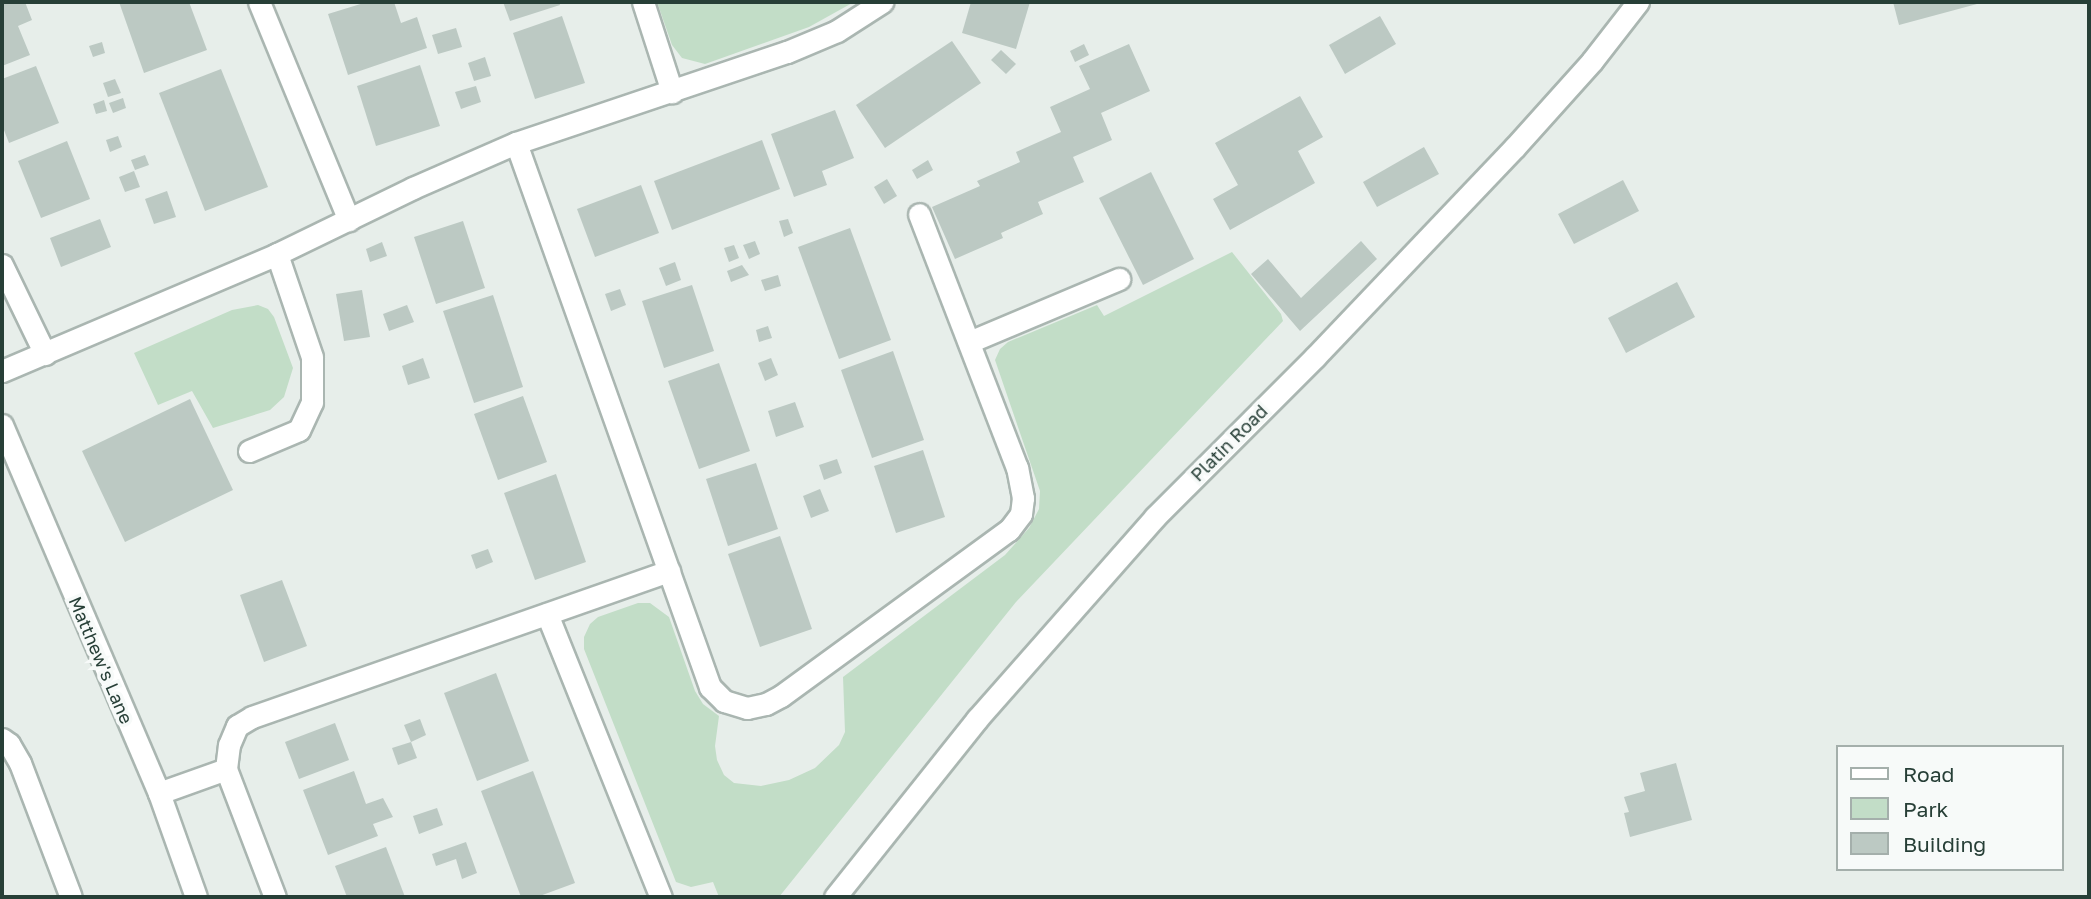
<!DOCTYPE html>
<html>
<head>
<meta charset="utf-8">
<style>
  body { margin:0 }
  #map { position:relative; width:2091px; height:899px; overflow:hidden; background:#e7eeea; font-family:"Golos Text",sans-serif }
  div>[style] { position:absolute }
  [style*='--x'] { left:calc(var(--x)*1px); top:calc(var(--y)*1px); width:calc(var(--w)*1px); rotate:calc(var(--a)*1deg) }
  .green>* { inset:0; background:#c2ddc7 }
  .building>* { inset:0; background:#bcc9c3 }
  .roads { filter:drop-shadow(2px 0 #aab6b1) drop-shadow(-2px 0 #aab6b1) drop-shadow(0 2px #aab6b1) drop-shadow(0 -2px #aab6b1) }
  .lane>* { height:21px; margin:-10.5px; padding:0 10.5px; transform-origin:10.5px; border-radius:10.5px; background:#fff }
  .street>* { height:21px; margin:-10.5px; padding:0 10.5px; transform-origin:10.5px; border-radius:10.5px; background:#fff }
  .secondary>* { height:21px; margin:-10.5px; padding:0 10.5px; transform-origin:10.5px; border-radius:10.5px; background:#fff }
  span { translate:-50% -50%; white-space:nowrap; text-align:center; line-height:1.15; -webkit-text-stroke:7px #f7faf9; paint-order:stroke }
  .street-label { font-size:18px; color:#273f37 }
  .frame { position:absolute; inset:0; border:4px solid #273f37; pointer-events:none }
  .legend { position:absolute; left:1836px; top:745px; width:228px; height:126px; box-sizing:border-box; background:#f7faf9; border:2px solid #a4afab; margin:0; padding:9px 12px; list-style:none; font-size:21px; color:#273f37 }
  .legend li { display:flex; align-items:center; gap:14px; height:35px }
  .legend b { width:35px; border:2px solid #a4afab }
</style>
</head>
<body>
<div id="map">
  <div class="green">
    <div style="clip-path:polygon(657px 2px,854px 2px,809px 27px,705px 64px,682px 58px,672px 45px)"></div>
    <div style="clip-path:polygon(1232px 252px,1281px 314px,1283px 321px,1016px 602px,779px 897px,719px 897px,713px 882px,691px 887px,676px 882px,584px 649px,584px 637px,590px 624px,598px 617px,638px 603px,650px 603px,669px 617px,695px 691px,703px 704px,719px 716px,715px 746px,717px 760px,724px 775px,734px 783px,761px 786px,789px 780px,815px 768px,839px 745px,845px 732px,843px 677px,1005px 555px,1029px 528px,1039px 509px,1040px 491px,995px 360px,1000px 349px,1008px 342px,1097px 305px,1104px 316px)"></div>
    <div style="clip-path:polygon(258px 305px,268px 309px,274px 317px,293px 368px,284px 397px,270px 410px,213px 428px,192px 391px,158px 405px,134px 353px,232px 310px)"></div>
  </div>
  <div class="building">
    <div style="clip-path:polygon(2px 2px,25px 2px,32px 20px,18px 26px,30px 55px,2px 66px)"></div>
    <div style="clip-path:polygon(119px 2px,189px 2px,207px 50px,144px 73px)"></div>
    <div style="clip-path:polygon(367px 2px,394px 2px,401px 23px,417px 17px,427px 48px,348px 75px,328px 14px)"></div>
    <div style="clip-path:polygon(503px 2px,559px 2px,560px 5px,510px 21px)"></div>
    <div style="clip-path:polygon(971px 2px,1030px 2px,1016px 49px,962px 33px)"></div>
    <div style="clip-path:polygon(1893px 2px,1977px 2px,1977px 4px,1899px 25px)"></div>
    <div style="clip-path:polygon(562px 16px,585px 83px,535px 99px,513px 33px)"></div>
    <div style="clip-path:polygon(1380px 16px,1396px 44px,1345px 74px,1329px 45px)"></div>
    <div style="clip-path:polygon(456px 28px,462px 47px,438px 54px,432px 35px)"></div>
    <div style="clip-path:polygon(952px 41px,981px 83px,885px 148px,856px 105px)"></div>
    <div style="clip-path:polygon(102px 42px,105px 53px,93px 57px,89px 46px)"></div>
    <div style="clip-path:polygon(1084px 44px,1089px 55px,1075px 62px,1070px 51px)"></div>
    <div style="clip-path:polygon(1129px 44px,1150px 91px,1101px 113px,1112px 140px,1073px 157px,1084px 182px,1038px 202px,1043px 214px,1001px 233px,1003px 238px,955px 259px,932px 207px,980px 186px,977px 181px,1020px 162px,1016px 152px,1061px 132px,1050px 107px,1090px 89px,1079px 66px)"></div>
    <div style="clip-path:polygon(1001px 50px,1016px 64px,1006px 74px,991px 60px)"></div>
    <div style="clip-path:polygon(485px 57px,491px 76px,474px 81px,468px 63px)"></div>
    <div style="clip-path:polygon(420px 65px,440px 126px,376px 146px,357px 86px)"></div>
    <div style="clip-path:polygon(36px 66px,59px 123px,9px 143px,2px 125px,2px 79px)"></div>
    <div style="clip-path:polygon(221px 69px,268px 187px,205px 211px,159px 93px)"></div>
    <div style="clip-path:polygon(115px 79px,121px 93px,108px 97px,103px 83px)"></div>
    <div style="clip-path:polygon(476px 86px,481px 102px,461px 109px,455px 92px)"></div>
    <div style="clip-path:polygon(1300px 96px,1323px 137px,1298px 151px,1315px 183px,1230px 230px,1213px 199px,1238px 185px,1215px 143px)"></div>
    <div style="clip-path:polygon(123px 98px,126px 108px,113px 113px,109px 103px)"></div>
    <div style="clip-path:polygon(104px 100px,107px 111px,96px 114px,93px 104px)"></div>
    <div style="clip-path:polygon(835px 110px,854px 158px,822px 171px,827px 185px,794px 197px,771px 134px)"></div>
    <div style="clip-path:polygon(118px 136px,122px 147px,110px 152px,106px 140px)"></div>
    <div style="clip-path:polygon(762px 140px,780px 189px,672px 230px,654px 181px)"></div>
    <div style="clip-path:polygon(67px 141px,90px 199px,41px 218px,18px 161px)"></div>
    <div style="clip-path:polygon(1424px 147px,1439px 174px,1377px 207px,1363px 182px)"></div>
    <div style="clip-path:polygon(145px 155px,149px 165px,135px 170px,131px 160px)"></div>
    <div style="clip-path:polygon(928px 160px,933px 170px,917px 179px,912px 170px)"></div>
    <div style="clip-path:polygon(134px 171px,140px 187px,125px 192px,119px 177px)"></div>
    <div style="clip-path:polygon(1151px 172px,1194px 259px,1143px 285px,1099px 198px)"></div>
    <div style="clip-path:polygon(887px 179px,897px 196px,884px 204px,874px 187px)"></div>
    <div style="clip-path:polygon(1623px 180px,1639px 211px,1574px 244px,1558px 214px)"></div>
    <div style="clip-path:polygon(641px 185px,659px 233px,595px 257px,577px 209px)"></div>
    <div style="clip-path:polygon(167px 191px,176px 217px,154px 224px,145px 199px)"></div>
    <div style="clip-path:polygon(100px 219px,111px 247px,61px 267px,50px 238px)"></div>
    <div style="clip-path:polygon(788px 219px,793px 233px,784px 237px,779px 221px)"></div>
    <div style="clip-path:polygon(463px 221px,485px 288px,436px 304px,414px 237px)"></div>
    <div style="clip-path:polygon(850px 228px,891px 340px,839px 359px,798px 247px)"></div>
    <div style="clip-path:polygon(755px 241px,760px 254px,749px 259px,743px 245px)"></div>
    <div style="clip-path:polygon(1361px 241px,1377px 259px,1300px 331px,1251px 274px,1268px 259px,1301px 298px)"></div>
    <div style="clip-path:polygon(382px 242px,387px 256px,370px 262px,366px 249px)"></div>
    <div style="clip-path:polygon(734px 245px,739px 258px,729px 262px,724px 248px)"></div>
    <div style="clip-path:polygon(675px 262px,681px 280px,666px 286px,659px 268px)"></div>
    <div style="clip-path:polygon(742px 265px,749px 275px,731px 282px,727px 271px)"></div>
    <div style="clip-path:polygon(778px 275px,781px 286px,765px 291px,761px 280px)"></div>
    <div style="clip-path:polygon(1677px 282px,1695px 317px,1626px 353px,1608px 318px)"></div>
    <div style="clip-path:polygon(692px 285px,714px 351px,664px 368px,642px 301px)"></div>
    <div style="clip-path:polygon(620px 289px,626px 305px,611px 311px,605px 294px)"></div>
    <div style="clip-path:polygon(362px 290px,370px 337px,344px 341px,336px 294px)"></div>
    <div style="clip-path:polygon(493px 295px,523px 387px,474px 403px,443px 311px)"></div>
    <div style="clip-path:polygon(407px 305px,414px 322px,389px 331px,383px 314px)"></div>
    <div style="clip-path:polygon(768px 326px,772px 338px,759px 342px,756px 330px)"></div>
    <div style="clip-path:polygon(893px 351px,924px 440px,872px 458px,841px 370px)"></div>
    <div style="clip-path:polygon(423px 358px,430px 378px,408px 385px,402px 366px)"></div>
    <div style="clip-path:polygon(771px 358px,778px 375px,765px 381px,758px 363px)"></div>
    <div style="clip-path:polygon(719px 363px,750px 451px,699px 469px,668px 381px)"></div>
    <div style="clip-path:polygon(523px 396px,547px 462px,498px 480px,474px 414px)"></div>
    <div style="clip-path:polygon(190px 399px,233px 490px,125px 542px,82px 451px)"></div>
    <div style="clip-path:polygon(795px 402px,804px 427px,776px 437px,768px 411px)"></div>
    <div style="clip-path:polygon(923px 450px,945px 517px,896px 533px,874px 466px)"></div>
    <div style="clip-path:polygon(837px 459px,842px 473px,824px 480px,819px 465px)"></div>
    <div style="clip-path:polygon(756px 463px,778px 529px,728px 546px,706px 479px)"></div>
    <div style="clip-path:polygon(556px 474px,586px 562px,535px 580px,504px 493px)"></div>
    <div style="clip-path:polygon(820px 489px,829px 511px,811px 518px,803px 496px)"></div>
    <div style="clip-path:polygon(780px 536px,812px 629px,760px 647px,728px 554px)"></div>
    <div style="clip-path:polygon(488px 549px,493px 562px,476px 569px,471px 555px)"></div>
    <div style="clip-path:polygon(282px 580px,307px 646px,264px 662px,240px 595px)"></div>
    <div style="clip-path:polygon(496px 673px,529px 761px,477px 781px,444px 693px)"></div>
    <div style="clip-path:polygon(420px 719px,426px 735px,411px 742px,404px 725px)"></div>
    <div style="clip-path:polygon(335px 723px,349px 760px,299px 779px,285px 742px)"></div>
    <div style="clip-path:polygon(411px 742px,417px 758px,398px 765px,392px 748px)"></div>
    <div style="clip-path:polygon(1676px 763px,1692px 820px,1630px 837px,1624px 813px,1629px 812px,1624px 797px,1645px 791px,1640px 773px)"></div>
    <div style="clip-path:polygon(354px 771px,366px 804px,383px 798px,393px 817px,373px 824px,378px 836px,328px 855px,303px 790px)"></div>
    <div style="clip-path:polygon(533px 771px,575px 883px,537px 897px,521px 897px,481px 791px)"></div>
    <div style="clip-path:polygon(437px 808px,443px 825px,419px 834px,413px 816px)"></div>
    <div style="clip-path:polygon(466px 842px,477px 873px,462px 879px,456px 859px,436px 866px,432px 854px)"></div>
    <div style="clip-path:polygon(386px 847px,405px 897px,347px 897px,335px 866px)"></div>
  </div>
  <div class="roads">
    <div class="lane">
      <div style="--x:249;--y:451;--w:54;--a:-22.8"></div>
      <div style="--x:299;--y:430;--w:31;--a:-65"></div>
      <div style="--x:312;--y:402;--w:45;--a:-90"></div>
      <div style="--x:312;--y:357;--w:109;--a:-108.8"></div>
    </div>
    <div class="street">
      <div style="--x:259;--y:2;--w:236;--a:67.6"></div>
      <div style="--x:643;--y:2;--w:95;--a:72.1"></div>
      <div style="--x:516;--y:143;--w:578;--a:70.37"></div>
      <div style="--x:710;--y:687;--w:20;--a:45"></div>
      <div style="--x:724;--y:701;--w:24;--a:17"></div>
      <div style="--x:747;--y:708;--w:19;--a:-12"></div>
      <div style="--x:766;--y:704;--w:17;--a:-28"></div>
      <div style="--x:781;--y:696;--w:282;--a:-36.1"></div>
      <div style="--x:1009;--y:530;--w:20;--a:-53"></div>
      <div style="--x:1021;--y:514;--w:16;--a:-83"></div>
      <div style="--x:1023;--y:498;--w:31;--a:-101"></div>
      <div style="--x:1017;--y:468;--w:272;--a:-111.1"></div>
      <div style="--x:2;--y:265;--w:99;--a:64.2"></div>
      <div style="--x:969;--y:342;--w:163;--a:-22.8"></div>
      <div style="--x:2;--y:371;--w:299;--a:-23"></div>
      <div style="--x:277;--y:254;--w:151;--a:-25.9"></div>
      <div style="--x:413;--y:188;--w:112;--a:-23.6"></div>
      <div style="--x:516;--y:143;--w:286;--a:-18.6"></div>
      <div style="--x:787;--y:52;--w:54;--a:-22.8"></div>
      <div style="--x:837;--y:31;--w:54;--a:-32.8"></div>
      <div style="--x:547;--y:614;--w:305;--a:68.1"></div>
      <div style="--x:2;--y:739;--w:9;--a:36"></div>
      <div style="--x:9;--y:744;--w:22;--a:60"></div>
      <div style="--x:20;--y:763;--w:143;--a:69.2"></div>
      <div style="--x:226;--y:769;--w:137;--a:69.1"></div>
      <div style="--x:159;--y:793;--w:71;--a:-19.7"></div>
      <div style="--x:226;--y:769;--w:24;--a:-83"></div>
      <div style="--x:229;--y:745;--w:21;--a:-67"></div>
      <div style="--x:237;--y:726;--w:17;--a:-31"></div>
      <div style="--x:252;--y:717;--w:442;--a:-19.3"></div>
    </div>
    <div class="secondary">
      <div style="--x:2;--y:425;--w:400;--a:66.9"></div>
      <div style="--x:159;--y:793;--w:110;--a:70.4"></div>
      <div style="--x:835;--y:897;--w:228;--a:-51.4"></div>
      <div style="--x:977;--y:719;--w:269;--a:-48.6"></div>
      <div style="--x:1155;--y:517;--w:226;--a:-45"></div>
      <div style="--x:1315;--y:357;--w:289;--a:-46.4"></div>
      <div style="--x:1514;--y:148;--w:117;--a:-48.1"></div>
      <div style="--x:1592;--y:61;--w:75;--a:-52.1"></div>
    </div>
  </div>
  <div class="street-label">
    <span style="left:1229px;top:443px;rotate:-45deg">Platin Road</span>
    <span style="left:101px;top:660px;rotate:67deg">Matthew's Lane</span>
  </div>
  <div class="frame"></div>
  <ul class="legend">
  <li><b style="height:9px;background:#fff"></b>Road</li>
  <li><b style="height:19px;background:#c2ddc7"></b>Park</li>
  <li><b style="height:19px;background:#bcc9c3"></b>Building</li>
  </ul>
</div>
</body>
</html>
